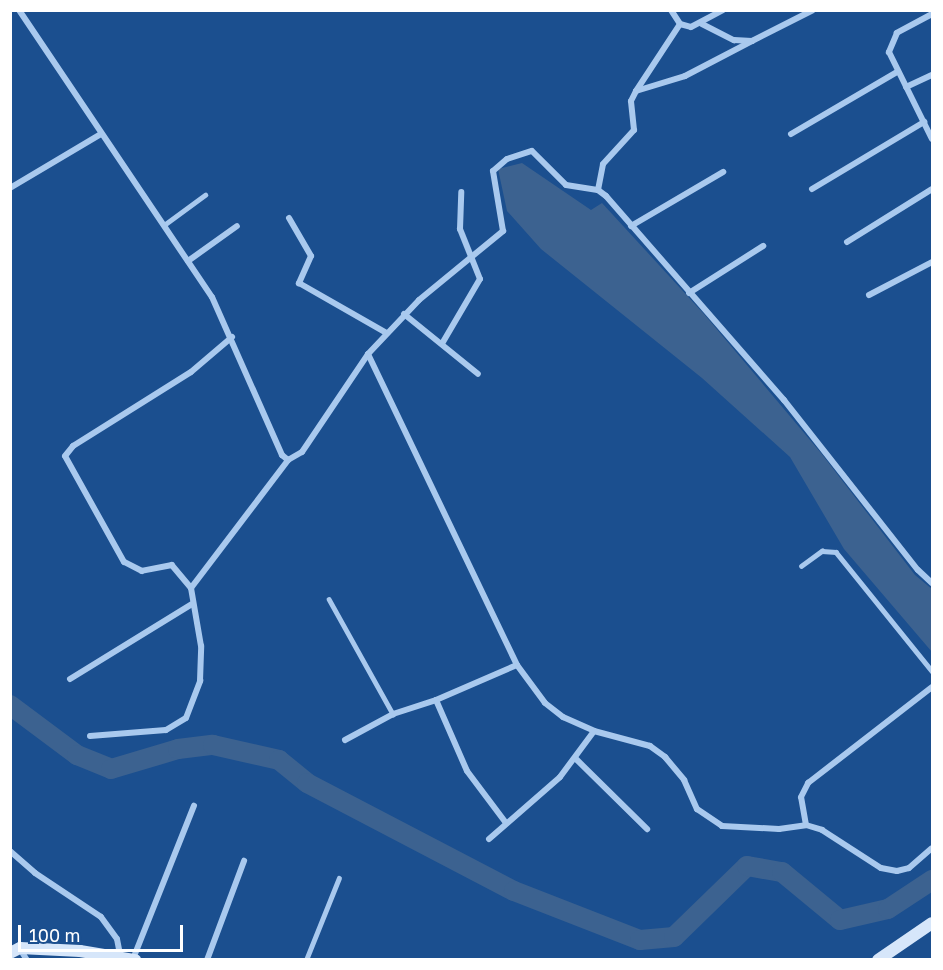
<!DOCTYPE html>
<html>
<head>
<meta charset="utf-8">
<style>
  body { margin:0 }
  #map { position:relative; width:943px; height:970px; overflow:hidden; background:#1b4f8f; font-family:"Golos Text",sans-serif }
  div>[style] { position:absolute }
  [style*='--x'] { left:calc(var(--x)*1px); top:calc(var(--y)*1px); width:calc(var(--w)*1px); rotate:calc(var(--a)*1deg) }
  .water>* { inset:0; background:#3c6290 }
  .river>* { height:20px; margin:-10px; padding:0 10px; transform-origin:10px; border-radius:10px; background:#3c6290 }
  .lane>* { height:4.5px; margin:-2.25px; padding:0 2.25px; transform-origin:2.25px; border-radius:2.25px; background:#a9c9ee }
  .street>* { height:6px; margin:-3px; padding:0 3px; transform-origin:3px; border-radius:3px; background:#a9c9ee }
  .secondary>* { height:12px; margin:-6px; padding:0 6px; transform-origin:6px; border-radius:6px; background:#d6e6fa }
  span { translate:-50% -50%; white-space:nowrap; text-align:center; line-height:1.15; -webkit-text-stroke:5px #1b4f8f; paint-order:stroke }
  .frame { position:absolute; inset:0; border:12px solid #fff; pointer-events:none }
  .scale { position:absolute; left:18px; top:925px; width:165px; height:27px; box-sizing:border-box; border:3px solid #fff; border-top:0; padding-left:8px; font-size:18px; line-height:21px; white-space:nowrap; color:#fff; -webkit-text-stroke:4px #1b4f8f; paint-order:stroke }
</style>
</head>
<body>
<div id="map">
  <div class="water">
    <div style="clip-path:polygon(522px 163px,591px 210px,602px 203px,704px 314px,821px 453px,915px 575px,932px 589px,932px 652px,844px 549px,790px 457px,702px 378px,541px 249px,507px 211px,498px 169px)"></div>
  </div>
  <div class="river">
    <div style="--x:10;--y:705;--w:84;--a:36.7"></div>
    <div style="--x:77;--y:755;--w:37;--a:22"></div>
    <div style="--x:111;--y:769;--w:70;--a:-16.6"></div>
    <div style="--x:178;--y:749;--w:35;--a:-7"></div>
    <div style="--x:213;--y:745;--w:68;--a:12.8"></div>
    <div style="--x:279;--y:760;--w:36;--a:39"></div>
    <div style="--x:307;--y:783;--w:233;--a:27.6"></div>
    <div style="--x:514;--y:891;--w:135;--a:21.3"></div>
    <div style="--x:640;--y:940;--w:34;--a:-5"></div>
    <div style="--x:674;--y:937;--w:102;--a:-44.2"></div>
    <div style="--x:747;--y:866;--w:36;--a:10"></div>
    <div style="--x:782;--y:872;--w:75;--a:39.6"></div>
    <div style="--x:840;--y:920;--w:49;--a:-12.9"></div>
    <div style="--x:888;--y:909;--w:53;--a:-33.4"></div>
  </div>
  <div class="lane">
    <div style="--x:164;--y:225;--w:51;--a:-36.2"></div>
    <div style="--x:801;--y:566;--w:26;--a:-36"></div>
    <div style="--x:822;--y:551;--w:14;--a:4"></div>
    <div style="--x:836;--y:552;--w:153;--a:51.1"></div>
    <div style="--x:329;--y:599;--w:132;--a:60.9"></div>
    <div style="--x:306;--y:960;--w:88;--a:-68.1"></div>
  </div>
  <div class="street">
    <div style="--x:19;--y:10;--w:346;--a:56.1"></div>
    <div style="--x:212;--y:297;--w:173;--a:66.1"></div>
    <div style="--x:282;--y:455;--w:8;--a:40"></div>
    <div style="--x:288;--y:460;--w:16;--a:-30"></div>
    <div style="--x:302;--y:452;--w:118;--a:-56"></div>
    <div style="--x:368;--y:354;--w:345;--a:64.4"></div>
    <div style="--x:517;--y:665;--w:47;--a:53.6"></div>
    <div style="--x:545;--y:703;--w:23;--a:38"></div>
    <div style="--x:563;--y:717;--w:34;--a:24"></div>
    <div style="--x:594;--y:731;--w:58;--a:15"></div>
    <div style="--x:650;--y:746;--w:19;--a:36"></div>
    <div style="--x:665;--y:757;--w:30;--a:50"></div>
    <div style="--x:684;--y:780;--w:32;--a:66"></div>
    <div style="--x:697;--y:809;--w:30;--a:34"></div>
    <div style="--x:722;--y:826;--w:57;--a:3"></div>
    <div style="--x:779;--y:829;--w:27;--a:-8"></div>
    <div style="--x:806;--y:825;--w:17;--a:17"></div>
    <div style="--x:822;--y:830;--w:70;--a:32.8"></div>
    <div style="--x:881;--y:868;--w:16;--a:11"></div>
    <div style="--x:897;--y:871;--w:12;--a:-14"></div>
    <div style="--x:909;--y:868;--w:30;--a:-41"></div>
    <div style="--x:671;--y:10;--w:17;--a:57"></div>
    <div style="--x:680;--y:24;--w:11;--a:15"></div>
    <div style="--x:691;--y:27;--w:36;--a:-28"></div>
    <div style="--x:932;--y:14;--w:40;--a:152"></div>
    <div style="--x:897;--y:33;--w:21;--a:113"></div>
    <div style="--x:889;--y:52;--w:97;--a:63.7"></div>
    <div style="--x:702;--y:24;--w:36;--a:27"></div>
    <div style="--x:734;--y:40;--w:18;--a:3"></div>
    <div style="--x:752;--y:41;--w:68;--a:-26.9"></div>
    <div style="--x:906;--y:87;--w:29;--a:-25"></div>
    <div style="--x:636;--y:91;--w:51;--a:-17"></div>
    <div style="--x:685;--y:76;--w:76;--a:-27.6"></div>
    <div style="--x:791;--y:134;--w:123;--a:-30.3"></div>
    <div style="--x:10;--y:188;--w:106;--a:-30.7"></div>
    <div style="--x:812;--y:189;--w:131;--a:-30.9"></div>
    <div style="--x:598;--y:190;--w:26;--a:-79"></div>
    <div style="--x:603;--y:164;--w:46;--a:-47.6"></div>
    <div style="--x:634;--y:130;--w:29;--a:-96"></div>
    <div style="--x:631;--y:101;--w:11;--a:-63"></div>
    <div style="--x:636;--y:91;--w:80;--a:-56.7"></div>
    <div style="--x:289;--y:218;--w:44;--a:59.9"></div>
    <div style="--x:311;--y:256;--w:30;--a:114"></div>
    <div style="--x:299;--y:283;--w:99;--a:29.7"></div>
    <div style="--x:631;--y:226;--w:107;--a:-30.4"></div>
    <div style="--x:847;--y:242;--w:100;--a:-31.9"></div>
    <div style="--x:188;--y:261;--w:60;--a:-35.5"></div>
    <div style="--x:689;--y:293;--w:88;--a:-32.4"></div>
    <div style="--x:869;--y:295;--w:71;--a:-27.6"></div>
    <div style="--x:404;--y:314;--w:95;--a:39"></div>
    <div style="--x:443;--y:342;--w:73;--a:-59.6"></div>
    <div style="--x:480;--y:279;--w:54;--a:-111.8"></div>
    <div style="--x:460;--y:229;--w:37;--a:-88"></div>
    <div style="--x:368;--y:354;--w:74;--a:-46.6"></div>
    <div style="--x:419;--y:300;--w:109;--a:-39.4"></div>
    <div style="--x:503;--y:231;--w:61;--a:-99.5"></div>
    <div style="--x:493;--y:171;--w:18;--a:-41"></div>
    <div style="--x:507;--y:159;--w:26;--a:-18"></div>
    <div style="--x:532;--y:151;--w:48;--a:45"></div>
    <div style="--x:566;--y:185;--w:32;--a:9"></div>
    <div style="--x:598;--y:190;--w:10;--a:37"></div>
    <div style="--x:606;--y:196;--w:271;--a:48.9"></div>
    <div style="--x:784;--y:400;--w:216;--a:51.8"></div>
    <div style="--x:918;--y:570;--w:19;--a:43"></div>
    <div style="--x:191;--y:588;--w:30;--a:-130"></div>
    <div style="--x:172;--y:565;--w:31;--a:169"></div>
    <div style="--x:142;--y:571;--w:20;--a:-153"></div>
    <div style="--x:124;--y:562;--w:121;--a:-119.1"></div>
    <div style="--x:65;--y:456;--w:13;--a:-51"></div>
    <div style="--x:73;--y:446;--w:139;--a:-32.1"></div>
    <div style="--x:191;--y:372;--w:54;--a:-40.5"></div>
    <div style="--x:70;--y:679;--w:143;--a:-31.6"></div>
    <div style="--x:436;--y:700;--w:77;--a:66.4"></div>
    <div style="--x:467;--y:771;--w:65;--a:53.1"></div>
    <div style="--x:90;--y:736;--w:76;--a:-4.5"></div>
    <div style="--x:166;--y:730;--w:23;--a:-31"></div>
    <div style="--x:186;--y:718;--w:40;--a:-69"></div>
    <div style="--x:200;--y:681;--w:35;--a:-88"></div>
    <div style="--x:201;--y:646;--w:59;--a:-99.8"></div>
    <div style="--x:191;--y:588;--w:161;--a:-52.8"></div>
    <div style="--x:345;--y:740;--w:55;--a:-28.4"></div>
    <div style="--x:393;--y:714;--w:45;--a:-18"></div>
    <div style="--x:436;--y:700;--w:88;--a:-23.4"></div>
    <div style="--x:576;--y:759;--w:100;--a:44.6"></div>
    <div style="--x:806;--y:825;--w:28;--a:-100"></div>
    <div style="--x:801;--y:797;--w:16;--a:-63"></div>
    <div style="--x:808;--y:783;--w:157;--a:-37.7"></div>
    <div style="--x:489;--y:839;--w:94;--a:-41.1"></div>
    <div style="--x:560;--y:777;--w:57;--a:-53.5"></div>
    <div style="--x:10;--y:851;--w:33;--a:41"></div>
    <div style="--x:35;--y:873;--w:79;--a:33.7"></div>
    <div style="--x:101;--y:917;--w:27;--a:54"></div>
    <div style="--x:117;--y:939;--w:20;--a:79"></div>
    <div style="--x:20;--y:949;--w:13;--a:58"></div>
    <div style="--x:133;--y:959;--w:165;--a:-68.3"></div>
    <div style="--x:207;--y:960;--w:106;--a:-69.5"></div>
  </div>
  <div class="secondary">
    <div style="--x:10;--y:953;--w:11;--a:-27"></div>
    <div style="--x:20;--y:948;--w:60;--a:2.9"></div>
    <div style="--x:80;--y:951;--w:56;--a:9.3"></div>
    <div style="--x:878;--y:960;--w:65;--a:-34.4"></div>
  </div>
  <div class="frame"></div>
  <div class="scale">100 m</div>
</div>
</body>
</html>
